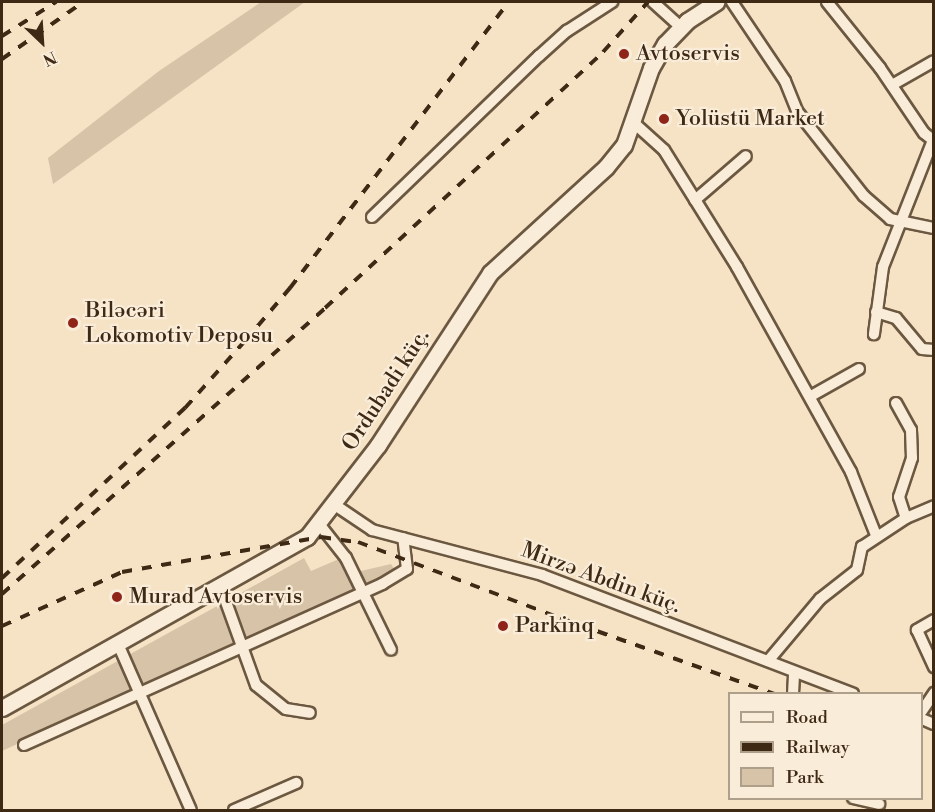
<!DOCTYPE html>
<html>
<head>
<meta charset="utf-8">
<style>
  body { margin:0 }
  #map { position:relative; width:935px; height:812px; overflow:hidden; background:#f6e3c5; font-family:"Libre Bodoni",serif }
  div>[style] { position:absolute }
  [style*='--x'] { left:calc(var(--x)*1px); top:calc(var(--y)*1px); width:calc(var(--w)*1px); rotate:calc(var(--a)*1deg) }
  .green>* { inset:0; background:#d7c3a7 }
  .roads { filter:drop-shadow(2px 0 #6c5841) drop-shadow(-2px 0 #6c5841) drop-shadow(0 2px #6c5841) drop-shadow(0 -2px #6c5841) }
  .minor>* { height:10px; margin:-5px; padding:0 5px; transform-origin:5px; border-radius:5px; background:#f9edd9 }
  .secondary>* { height:15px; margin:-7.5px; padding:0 7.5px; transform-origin:7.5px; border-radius:7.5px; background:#f9edd9 }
  .rail>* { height:4px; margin-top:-2px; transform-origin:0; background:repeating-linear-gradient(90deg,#3e2915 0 10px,transparent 0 20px) }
  .dots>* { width:16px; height:16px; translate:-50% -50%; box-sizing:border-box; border:3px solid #f9edd9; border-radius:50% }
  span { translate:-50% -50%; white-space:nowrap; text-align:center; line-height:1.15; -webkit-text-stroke:4.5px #f9edd9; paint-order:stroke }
  .poi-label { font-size:22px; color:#3e2915 }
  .left { translate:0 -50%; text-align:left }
  .street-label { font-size:22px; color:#3e2915 }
  .frame { position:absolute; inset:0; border:3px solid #3e2915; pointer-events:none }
  .legend { position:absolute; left:728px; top:692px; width:195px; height:108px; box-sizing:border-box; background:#f9edd9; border:2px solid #ae9f8b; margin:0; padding:8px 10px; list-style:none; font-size:18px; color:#3e2915 }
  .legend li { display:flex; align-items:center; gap:12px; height:30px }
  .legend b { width:30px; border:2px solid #ae9f8b }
  .north { position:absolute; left:12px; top:12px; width:60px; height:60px; -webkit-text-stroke:4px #f9edd9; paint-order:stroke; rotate:155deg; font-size:16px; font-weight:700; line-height:24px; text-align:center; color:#3e2915 }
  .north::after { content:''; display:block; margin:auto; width:21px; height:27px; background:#3e2915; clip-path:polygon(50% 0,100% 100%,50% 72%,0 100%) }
</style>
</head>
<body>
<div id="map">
  <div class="green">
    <div style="clip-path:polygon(261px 2px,305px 2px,53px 184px,48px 158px,159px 71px)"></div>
    <div style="clip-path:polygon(304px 558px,311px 571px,339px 559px,348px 574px,391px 564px,395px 570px,2px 751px,2px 725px)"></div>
  </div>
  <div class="roads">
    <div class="minor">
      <div style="--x:653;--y:2;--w:38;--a:42"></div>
      <div style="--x:732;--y:2;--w:95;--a:56.1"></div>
      <div style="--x:785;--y:81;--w:32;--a:68"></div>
      <div style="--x:797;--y:111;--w:108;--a:51.8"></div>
      <div style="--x:864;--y:196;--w:35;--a:41"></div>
      <div style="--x:890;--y:219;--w:45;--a:11.6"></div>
      <div style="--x:827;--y:2;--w:85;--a:51.2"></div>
      <div style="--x:880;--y:68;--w:78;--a:55.9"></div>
      <div style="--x:924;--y:133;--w:11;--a:38"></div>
      <div style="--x:933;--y:140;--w:136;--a:111.5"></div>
      <div style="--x:883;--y:267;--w:68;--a:97.7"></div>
      <div style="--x:892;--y:85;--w:48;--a:-29.7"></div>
      <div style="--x:634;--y:123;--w:40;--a:42"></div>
      <div style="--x:664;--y:150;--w:138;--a:58"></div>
      <div style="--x:737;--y:267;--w:235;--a:60.9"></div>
      <div style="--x:851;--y:472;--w:68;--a:68.4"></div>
      <div style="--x:695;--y:200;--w:67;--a:-40.8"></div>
      <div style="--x:372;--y:217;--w:232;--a:-44"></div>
      <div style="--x:539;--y:56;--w:38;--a:-42"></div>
      <div style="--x:567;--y:31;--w:54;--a:-32.8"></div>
      <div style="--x:876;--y:312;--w:21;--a:17"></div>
      <div style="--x:896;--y:318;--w:40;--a:50"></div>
      <div style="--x:922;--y:349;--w:12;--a:5"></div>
      <div style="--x:811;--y:396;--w:55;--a:-29.4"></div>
      <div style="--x:896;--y:403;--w:31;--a:61"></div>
      <div style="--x:911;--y:430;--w:28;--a:88"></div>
      <div style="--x:912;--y:458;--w:41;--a:108.4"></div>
      <div style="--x:899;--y:497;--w:22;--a:72"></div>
      <div style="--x:335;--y:505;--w:45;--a:34"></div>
      <div style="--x:372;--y:530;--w:176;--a:14.8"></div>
      <div style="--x:542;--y:575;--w:333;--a:20.9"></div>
      <div style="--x:320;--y:525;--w:42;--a:51.8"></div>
      <div style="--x:346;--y:558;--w:102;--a:63.9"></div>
      <div style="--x:221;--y:588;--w:103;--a:70.2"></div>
      <div style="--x:256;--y:685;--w:38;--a:39"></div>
      <div style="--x:286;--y:709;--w:24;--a:9"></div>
      <div style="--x:934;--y:620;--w:20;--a:150"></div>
      <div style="--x:917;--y:630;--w:41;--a:65.3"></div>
      <div style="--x:118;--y:644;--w:181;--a:66.3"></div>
      <div style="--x:768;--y:661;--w:81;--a:-50"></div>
      <div style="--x:820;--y:599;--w:47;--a:-38.1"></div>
      <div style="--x:857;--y:570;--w:24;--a:-78"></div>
      <div style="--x:862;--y:547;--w:53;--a:-33.4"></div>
      <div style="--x:906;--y:518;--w:30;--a:-23"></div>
      <div style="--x:793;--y:694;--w:22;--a:-87"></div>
      <div style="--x:922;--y:711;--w:22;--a:-56"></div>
      <div style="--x:922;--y:719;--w:13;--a:23"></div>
      <div style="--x:24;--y:745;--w:393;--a:-24.2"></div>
      <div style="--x:382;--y:584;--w:29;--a:-31"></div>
      <div style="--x:407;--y:569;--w:31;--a:-97"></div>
      <div style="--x:853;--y:798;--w:27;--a:13"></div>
      <div style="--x:234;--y:810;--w:68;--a:-23.5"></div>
    </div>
    <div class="secondary">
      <div style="--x:2;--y:708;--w:350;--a:-29.3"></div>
      <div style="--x:307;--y:537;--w:116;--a:-52.3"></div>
      <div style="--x:378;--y:445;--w:205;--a:-56.9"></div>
      <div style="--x:490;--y:273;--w:157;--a:-42.4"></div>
      <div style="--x:606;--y:167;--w:28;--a:-51"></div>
      <div style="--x:624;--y:145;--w:82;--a:-70.7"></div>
      <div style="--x:651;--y:68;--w:28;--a:-60"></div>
      <div style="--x:665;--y:44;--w:32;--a:-46"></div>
      <div style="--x:687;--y:21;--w:35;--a:-33"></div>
    </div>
  </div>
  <div class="rail">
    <div style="--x:2;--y:36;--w:64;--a:-32.2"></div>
    <div style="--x:2;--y:59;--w:99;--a:-35.1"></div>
    <div style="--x:2;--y:578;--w:250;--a:-42.9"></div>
    <div style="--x:185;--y:408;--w:90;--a:-48.2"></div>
    <div style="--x:245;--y:341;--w:70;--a:-49.7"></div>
    <div style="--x:290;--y:288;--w:360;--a:-52.6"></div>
    <div style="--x:2;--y:594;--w:431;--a:-41.5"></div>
    <div style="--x:325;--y:308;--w:378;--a:-42.6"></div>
    <div style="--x:603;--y:52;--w:67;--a:-48"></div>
    <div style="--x:2;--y:626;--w:132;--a:-24.2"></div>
    <div style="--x:122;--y:572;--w:202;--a:-10"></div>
    <div style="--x:321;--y:537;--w:37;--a:8"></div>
    <div style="--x:358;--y:542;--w:216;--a:20.6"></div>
    <div style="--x:560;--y:618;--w:228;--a:19.5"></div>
  </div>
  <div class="dots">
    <div style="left:624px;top:54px;background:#8f2418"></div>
    <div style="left:664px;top:119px;background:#8f2418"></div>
    <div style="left:73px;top:323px;background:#8f2418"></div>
    <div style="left:117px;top:597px;background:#8f2418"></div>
    <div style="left:503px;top:626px;background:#8f2418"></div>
  </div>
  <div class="poi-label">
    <span class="left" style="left:636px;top:54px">Avtoservis</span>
    <span class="left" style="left:676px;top:119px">Yolüstü Market</span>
    <span class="left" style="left:85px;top:323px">Biləcəri<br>Lokomotiv Deposu</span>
    <span class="left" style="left:129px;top:597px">Murad Avtoservis</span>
    <span class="left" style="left:515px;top:626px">Parkinq</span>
  </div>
  <div class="street-label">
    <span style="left:386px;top:390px;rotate:-57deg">Ordubadi küç.</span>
    <span style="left:601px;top:578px;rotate:20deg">Mirzə Abdin küç.</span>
  </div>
  <div class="frame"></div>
  <ul class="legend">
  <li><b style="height:8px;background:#f9edd9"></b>Road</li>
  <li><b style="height:8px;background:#3e2915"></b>Railway</li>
  <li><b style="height:16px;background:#d7c3a7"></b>Park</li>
  </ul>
  <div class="north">N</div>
</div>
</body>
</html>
